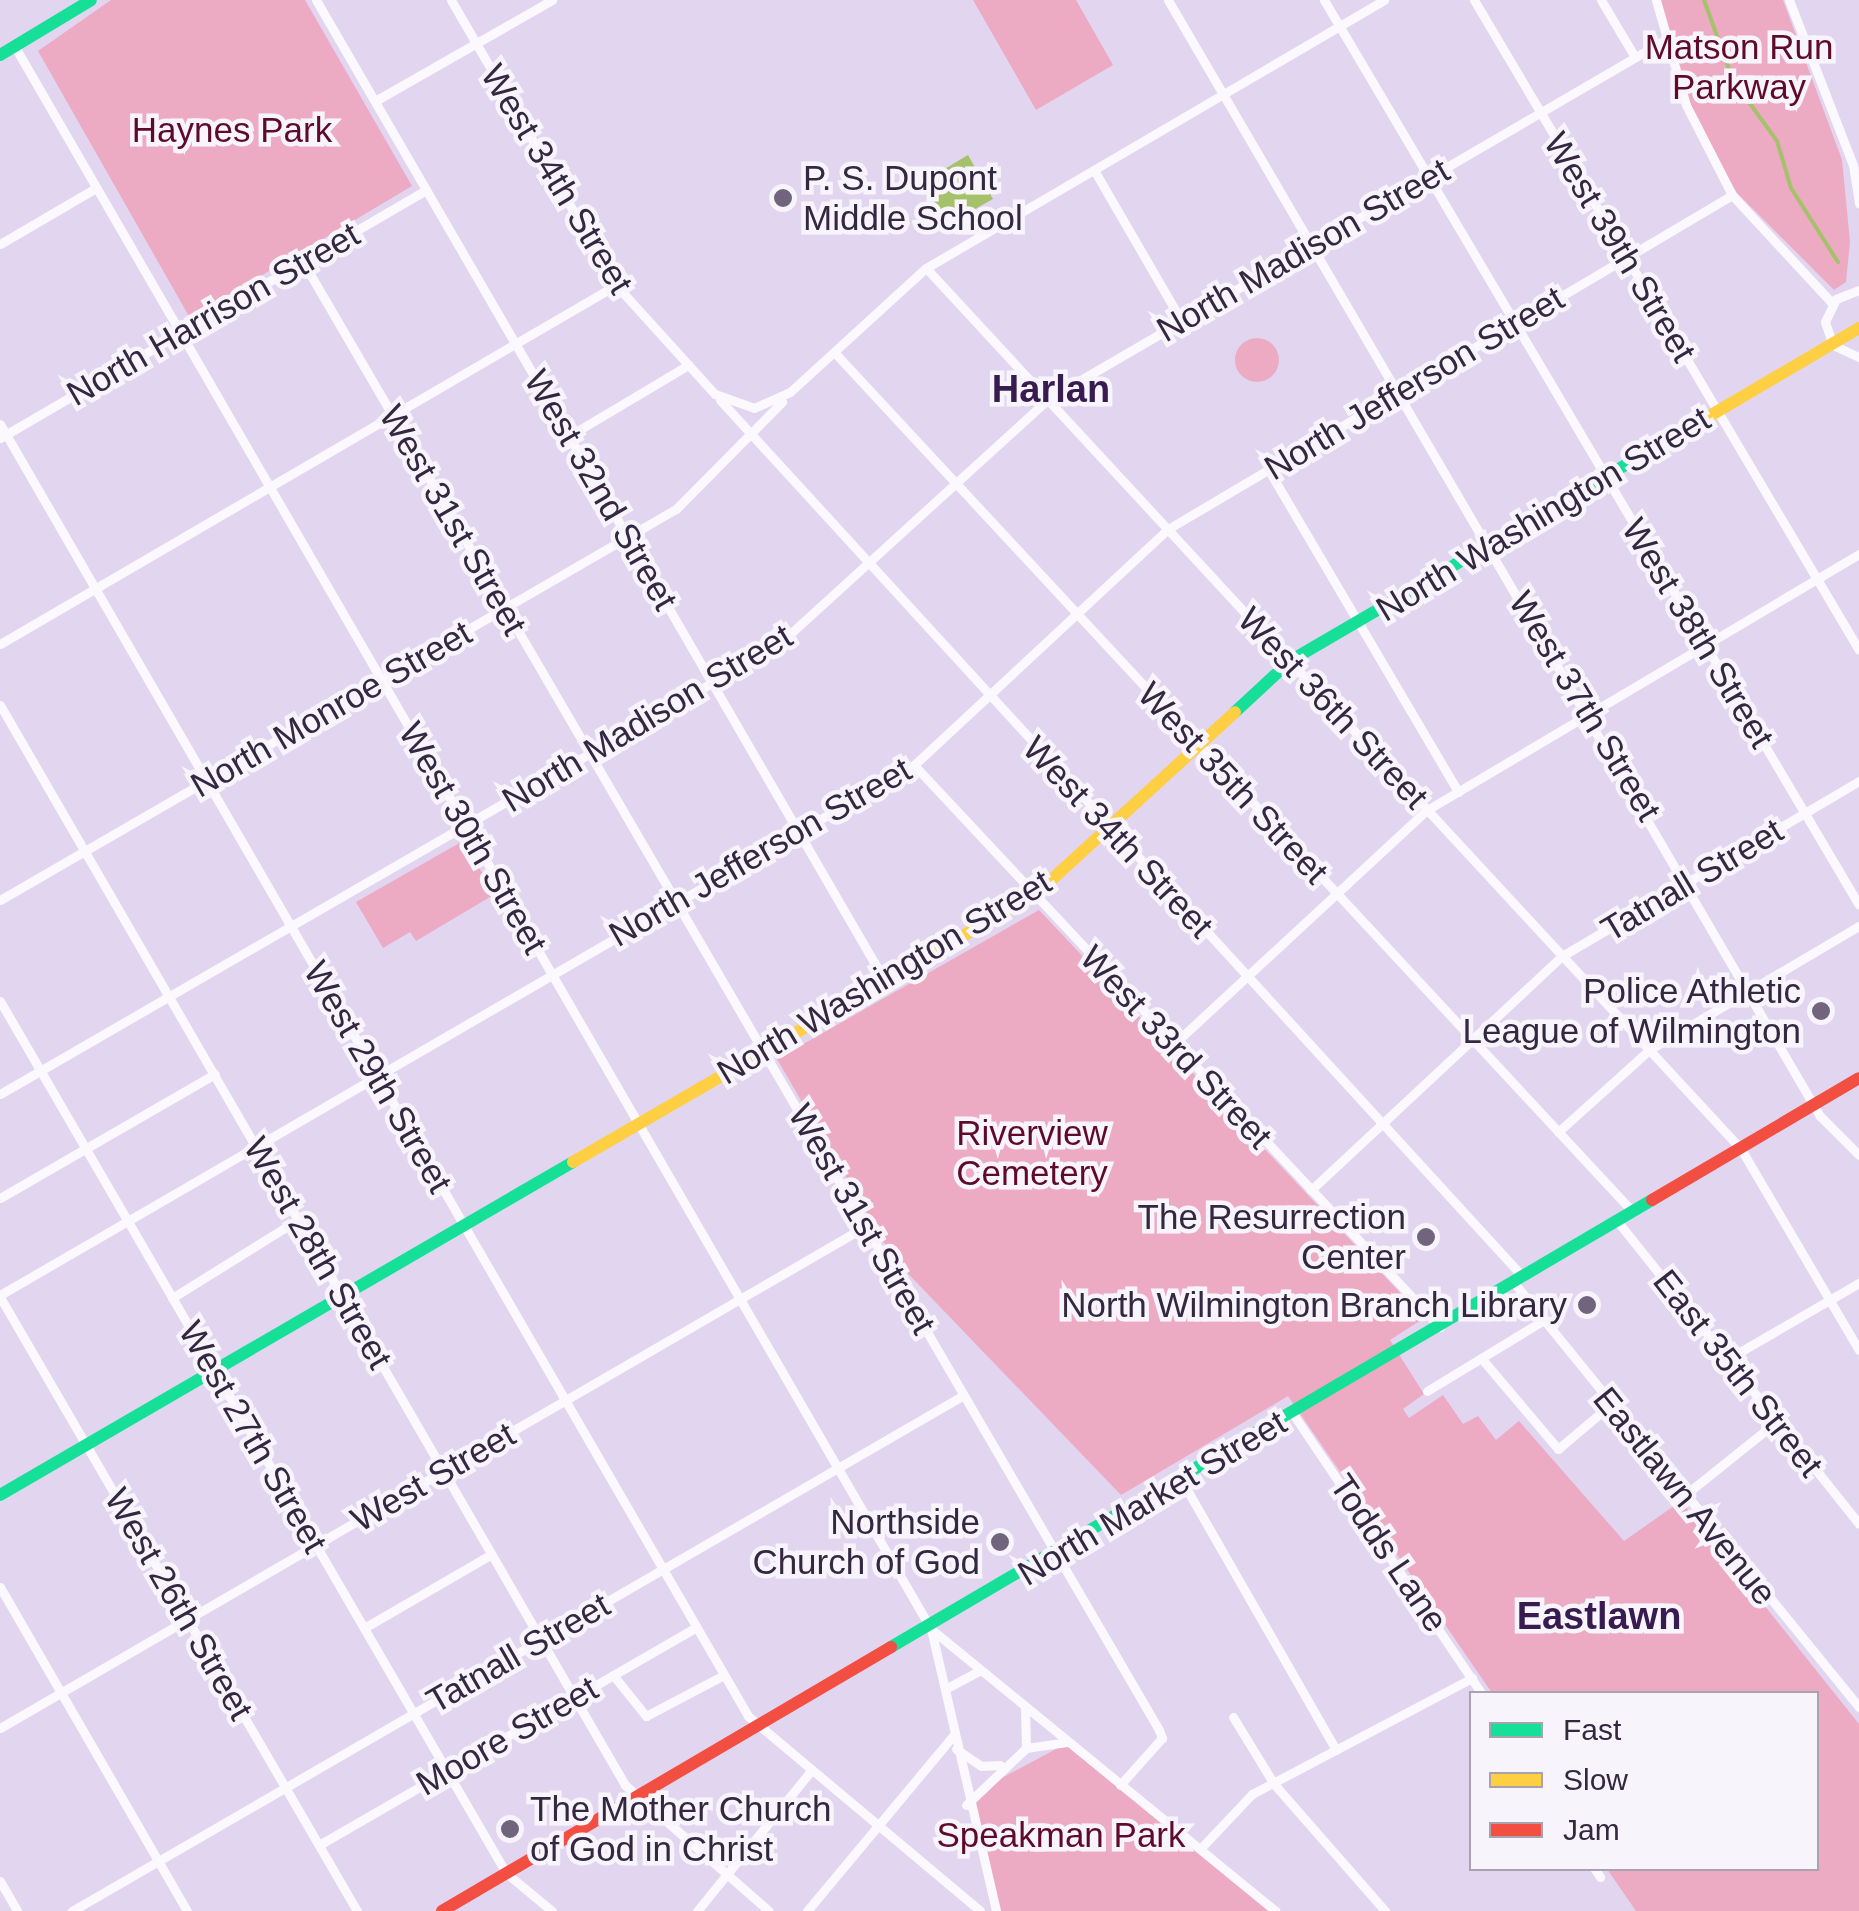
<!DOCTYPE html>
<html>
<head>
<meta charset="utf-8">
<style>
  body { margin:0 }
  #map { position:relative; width:1859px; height:1911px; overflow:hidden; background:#e2d5f0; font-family:Arial,sans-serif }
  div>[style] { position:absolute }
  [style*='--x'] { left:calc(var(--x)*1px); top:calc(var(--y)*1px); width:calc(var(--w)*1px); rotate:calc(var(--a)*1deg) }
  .green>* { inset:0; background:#ecaac3 }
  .round { border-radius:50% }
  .water>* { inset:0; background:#a6c16b }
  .stream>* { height:4px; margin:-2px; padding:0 2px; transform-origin:2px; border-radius:2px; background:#a6c16b }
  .street>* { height:9px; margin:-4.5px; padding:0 4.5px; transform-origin:4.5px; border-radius:4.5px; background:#fbf9fd }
  .fast>* { height:12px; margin:-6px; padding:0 6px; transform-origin:6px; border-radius:6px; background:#16e098 }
  .slow>* { height:12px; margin:-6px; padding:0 6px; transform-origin:6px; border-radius:6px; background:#ffcf43 }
  .jam>* { height:12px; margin:-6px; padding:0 6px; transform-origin:6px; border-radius:6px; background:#f24e42 }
  .dots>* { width:28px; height:28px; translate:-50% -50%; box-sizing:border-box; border:5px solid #f7f4fb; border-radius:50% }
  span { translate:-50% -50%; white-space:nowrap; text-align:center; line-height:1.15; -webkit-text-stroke:9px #f7f4fb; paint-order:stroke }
  .park-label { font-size:35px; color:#600a29 }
  .poi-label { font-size:35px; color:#342840 }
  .left { translate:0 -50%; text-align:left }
  .right { translate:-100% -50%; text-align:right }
  .street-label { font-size:35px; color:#342840 }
  .neighbourhood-label { font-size:38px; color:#381c4f; font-weight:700 }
  .legend { position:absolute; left:1469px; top:1691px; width:350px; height:180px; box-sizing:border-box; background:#f7f4fb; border:2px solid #a9a2b0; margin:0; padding:12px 18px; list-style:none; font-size:30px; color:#342840 }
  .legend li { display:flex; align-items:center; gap:20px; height:50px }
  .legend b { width:50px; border:2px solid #a9a2b0 }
</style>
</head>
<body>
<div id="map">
  <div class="green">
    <div style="clip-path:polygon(111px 0,305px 0,412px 186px,190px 318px,38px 51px)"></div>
    <div style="clip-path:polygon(973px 0,1076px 0,1113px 65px,1036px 110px)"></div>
    <div style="clip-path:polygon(1658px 0,1783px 0,1842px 160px,1850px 242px,1846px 282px,1834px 290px,1737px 193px,1698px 128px)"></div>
    <div class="round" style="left:1235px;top:338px;width:44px;height:44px"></div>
    <div style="clip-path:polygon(463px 841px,495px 894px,416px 941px,410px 932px,383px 948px,356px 902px)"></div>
    <div style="clip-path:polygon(1039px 910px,1424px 1318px,1390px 1340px,1424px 1394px,1403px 1409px,1409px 1418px,1443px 1395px,1463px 1424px,1478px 1416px,1496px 1440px,1519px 1421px,1624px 1541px,1681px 1501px,1859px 1724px,1859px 1911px,1636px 1911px,1607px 1869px,1816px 1868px,1816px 1694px,1492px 1693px,1288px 1396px,1121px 1495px,893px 1258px,777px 1059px)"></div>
    <div style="clip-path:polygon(1069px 1742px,1275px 1911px,998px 1911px,972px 1794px)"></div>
  </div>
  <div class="water">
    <div style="clip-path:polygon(968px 155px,993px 199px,948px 224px,923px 182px)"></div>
  </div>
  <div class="stream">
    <div style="--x:1704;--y:0;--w:85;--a:70.1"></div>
    <div style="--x:1733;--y:80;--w:75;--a:54.2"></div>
    <div style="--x:1777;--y:141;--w:49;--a:73.4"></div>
    <div style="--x:1791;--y:188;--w:88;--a:57.6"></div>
  </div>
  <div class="street">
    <div style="--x:316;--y:0;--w:1134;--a:59.89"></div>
    <div style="--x:451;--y:0;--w:329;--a:59.9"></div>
    <div style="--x:616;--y:285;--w:147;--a:47.8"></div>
    <div style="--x:715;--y:394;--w:41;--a:19.7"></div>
    <div style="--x:754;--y:408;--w:39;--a:-24"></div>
    <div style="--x:790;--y:392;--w:184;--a:-42.4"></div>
    <div style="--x:926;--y:268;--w:531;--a:-30.33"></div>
    <div style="--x:1168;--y:0;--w:1293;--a:59.71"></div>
    <div style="--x:1820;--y:1116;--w:55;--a:45"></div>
    <div style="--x:1324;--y:0;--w:1051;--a:59.41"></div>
    <div style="--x:1474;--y:0;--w:755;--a:59.36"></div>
    <div style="--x:1601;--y:0;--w:66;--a:59.2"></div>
    <div style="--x:1656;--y:0;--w:109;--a:74.1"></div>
    <div style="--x:1686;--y:105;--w:101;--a:62.9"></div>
    <div style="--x:1732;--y:195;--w:147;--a:47.2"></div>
    <div style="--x:1789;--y:0;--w:177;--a:68.8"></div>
    <div style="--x:1853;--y:165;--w:39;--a:81"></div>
    <div style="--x:15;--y:47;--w:1828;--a:59.93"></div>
    <div style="--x:931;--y:1629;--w:289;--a:77"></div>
    <div style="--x:375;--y:101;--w:204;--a:-29.7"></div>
    <div style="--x:1094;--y:170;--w:176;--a:59.9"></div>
    <div style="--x:0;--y:244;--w:111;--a:-30.3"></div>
    <div style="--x:303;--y:262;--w:1699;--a:59.75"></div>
    <div style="--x:1159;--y:1730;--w:9;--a:69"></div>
    <div style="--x:1162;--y:1738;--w:63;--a:131.8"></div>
    <div style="--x:926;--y:268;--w:1200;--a:47.23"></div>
    <div style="--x:1741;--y:1149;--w:233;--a:59.6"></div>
    <div style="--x:1859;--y:290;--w:25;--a:159"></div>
    <div style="--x:1836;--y:299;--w:25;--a:116"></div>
    <div style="--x:1825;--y:322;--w:24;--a:71"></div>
    <div style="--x:1833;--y:345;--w:29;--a:25"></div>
    <div style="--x:834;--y:352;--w:1174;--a:47.11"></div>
    <div style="--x:720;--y:400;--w:1189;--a:47.52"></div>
    <div style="--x:0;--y:424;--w:1493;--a:59.93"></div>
    <div style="--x:748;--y:1716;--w:303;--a:40"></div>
    <div style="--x:569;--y:436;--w:139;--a:-30.8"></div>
    <div style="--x:0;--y:438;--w:493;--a:-30.2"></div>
    <div style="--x:1268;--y:469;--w:375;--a:59.5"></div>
    <div style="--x:0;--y:644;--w:713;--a:-30.23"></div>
    <div style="--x:0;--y:705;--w:1248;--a:59.94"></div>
    <div style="--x:625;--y:1785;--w:191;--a:41.2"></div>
    <div style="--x:914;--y:765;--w:770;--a:46.9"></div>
    <div style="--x:0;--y:900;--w:781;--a:-30.05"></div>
    <div style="--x:676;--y:509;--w:151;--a:-45.3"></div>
    <div style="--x:0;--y:1001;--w:1008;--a:59.87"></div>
    <div style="--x:506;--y:1873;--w:60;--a:39.6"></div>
    <div style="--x:1174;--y:1044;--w:345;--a:-42.8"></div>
    <div style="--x:1427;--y:810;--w:502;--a:-30.65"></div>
    <div style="--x:0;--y:1094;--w:900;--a:-30.01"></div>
    <div style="--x:779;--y:644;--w:364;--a:-42.3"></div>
    <div style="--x:1048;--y:399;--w:714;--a:-30.19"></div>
    <div style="--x:1558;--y:1132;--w:122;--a:-42"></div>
    <div style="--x:1649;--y:1050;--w:244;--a:-30.6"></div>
    <div style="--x:1311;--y:1190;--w:343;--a:-43"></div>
    <div style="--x:1562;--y:956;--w:345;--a:-30.5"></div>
    <div style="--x:0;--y:1198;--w:248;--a:-30"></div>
    <div style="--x:1618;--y:1222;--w:386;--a:51.4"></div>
    <div style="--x:1514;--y:1283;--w:547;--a:50.87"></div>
    <div style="--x:0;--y:1295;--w:1057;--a:-30.11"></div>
    <div style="--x:914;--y:765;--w:347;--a:-42.9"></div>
    <div style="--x:1168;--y:529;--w:655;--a:-30.63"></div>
    <div style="--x:0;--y:1297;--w:710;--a:59.82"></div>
    <div style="--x:172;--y:1298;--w:150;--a:-31.9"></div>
    <div style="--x:1482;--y:1359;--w:118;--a:49.8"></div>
    <div style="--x:1558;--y:1449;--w:68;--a:-40.2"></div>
    <div style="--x:1726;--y:1360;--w:154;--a:-30.1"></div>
    <div style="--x:1427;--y:1391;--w:137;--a:-31.3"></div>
    <div style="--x:1293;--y:1414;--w:338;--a:56"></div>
    <div style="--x:1182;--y:1481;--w:310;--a:60.2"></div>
    <div style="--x:1685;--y:1495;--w:115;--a:-38.7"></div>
    <div style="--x:0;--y:1587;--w:374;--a:60"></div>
    <div style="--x:364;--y:1628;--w:146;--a:-30.1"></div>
    <div style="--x:931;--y:1629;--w:445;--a:39.3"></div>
    <div style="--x:613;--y:1675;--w:53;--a:51.2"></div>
    <div style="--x:646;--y:1716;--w:88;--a:-27.7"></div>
    <div style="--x:945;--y:1689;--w:40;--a:-28"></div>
    <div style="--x:1025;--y:1707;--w:41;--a:88.6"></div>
    <div style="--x:1233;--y:1717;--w:79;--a:58.5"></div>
    <div style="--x:1274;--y:1784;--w:169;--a:48.8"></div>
    <div style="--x:0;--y:1728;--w:1001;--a:-30.1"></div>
    <div style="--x:956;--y:1749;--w:30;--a:34"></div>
    <div style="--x:981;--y:1766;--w:19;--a:-3"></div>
    <div style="--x:966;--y:1805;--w:83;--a:-43.5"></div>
    <div style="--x:1026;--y:1748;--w:41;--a:-8.3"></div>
    <div style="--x:319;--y:1845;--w:435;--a:-30"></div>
    <div style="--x:1200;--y:1849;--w:76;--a:-46.6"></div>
    <div style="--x:1252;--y:1794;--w:249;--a:-27.8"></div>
    <div style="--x:1594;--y:1868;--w:11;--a:56"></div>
    <div style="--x:0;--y:1881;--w:34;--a:60"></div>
    <div style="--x:72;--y:1911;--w:1030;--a:-30.05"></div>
    <div style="--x:697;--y:1911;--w:178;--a:-50.9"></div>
    <div style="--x:807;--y:1911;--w:228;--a:-50.2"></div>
  </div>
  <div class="fast">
    <div style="--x:0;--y:55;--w:106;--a:-31.1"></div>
    <div style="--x:1235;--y:712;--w:75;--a:-42.8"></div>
    <div style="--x:1290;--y:661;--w:470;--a:-30.3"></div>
    <div style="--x:0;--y:1495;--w:663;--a:-30.16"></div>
    <div style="--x:891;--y:1647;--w:883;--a:-30.43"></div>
  </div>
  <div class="slow">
    <div style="--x:1696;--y:424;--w:189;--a:-30.5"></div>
    <div style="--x:573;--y:1162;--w:536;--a:-30.1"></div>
    <div style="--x:1037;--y:893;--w:268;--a:-42.4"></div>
  </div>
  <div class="jam">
    <div style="--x:1652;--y:1200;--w:240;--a:-30.5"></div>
    <div style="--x:442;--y:1911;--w:521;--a:-30.45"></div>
  </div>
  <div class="dots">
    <div style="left:783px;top:198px;background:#71657e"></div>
    <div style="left:1821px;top:1011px;background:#71657e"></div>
    <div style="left:1426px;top:1237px;background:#71657e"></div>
    <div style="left:1587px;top:1305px;background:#71657e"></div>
    <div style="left:1000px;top:1542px;background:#71657e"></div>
    <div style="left:510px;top:1829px;background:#71657e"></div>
  </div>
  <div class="park-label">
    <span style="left:1739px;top:67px">Matson Run<br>Parkway</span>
    <span style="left:232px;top:130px">Haynes Park</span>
    <span style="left:1032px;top:1153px">Riverview<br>Cemetery</span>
    <span style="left:1061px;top:1835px">Speakman Park</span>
  </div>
  <div class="poi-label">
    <span class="left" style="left:803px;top:198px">P. S. Dupont<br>Middle School</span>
    <span class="right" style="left:1801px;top:1011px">Police Athletic<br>League of Wilmington</span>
    <span class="right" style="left:1406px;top:1237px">The Resurrection<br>Center</span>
    <span class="right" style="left:1567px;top:1305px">North Wilmington Branch Library</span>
    <span class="right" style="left:980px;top:1542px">Northside<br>Church of God</span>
    <span class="left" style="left:530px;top:1829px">The Mother Church<br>of God in Christ</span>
  </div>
  <div class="street-label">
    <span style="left:557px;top:179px;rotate:59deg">West 34th Street</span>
    <span style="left:1620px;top:247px;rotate:59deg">West 39th Street</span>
    <span style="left:1303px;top:250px;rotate:-30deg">North Madison Street</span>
    <span style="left:213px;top:314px;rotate:-30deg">North Harrison Street</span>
    <span style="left:1414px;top:383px;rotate:-31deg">North Jefferson Street</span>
    <span style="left:601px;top:490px;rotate:60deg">West 32nd Street</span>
    <span style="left:1543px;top:514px;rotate:-31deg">North Washington Street</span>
    <span style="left:453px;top:520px;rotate:60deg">West 31st Street</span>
    <span style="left:1698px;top:633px;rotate:59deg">West 38th Street</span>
    <span style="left:1585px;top:706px;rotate:59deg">West 37th Street</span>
    <span style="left:1333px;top:708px;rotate:47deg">West 36th Street</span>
    <span style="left:331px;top:709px;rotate:-30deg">North Monroe Street</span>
    <span style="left:647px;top:718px;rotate:-31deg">North Madison Street</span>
    <span style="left:1233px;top:783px;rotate:47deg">West 35th Street</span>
    <span style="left:1118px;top:837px;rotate:47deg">West 34th Street</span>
    <span style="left:473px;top:838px;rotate:60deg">West 30th Street</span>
    <span style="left:760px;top:852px;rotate:-30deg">North Jefferson Street</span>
    <span style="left:1692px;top:880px;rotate:-31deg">Tatnall Street</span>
    <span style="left:884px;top:977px;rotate:-31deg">North Washington Street</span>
    <span style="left:1176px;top:1047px;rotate:47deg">West 33rd Street</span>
    <span style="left:378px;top:1077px;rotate:60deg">West 29th Street</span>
    <span style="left:862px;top:1219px;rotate:60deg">West 31st Street</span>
    <span style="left:318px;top:1253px;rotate:60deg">West 28th Street</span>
    <span style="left:1738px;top:1373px;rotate:52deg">East 35th Street</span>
    <span style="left:253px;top:1437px;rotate:60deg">West 27th Street</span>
    <span style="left:433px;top:1477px;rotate:-30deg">West Street</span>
    <span style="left:1685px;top:1496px;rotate:51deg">Eastlawn Avenue</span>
    <span style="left:1152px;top:1498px;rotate:-31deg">North Market Street</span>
    <span style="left:1389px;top:1553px;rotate:56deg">Todds Lane</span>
    <span style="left:179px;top:1604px;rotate:60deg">West 26th Street</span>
    <span style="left:518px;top:1653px;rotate:-30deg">Tatnall Street</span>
    <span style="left:507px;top:1736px;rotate:-30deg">Moore Street</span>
  </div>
  <div class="neighbourhood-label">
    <span style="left:1051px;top:390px">Harlan</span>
    <span style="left:1599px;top:1617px">Eastlawn</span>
  </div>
  <ul class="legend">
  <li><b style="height:12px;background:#16e098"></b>Fast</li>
  <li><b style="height:12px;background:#ffcf43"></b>Slow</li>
  <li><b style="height:12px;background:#f24e42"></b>Jam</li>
  </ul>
</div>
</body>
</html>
